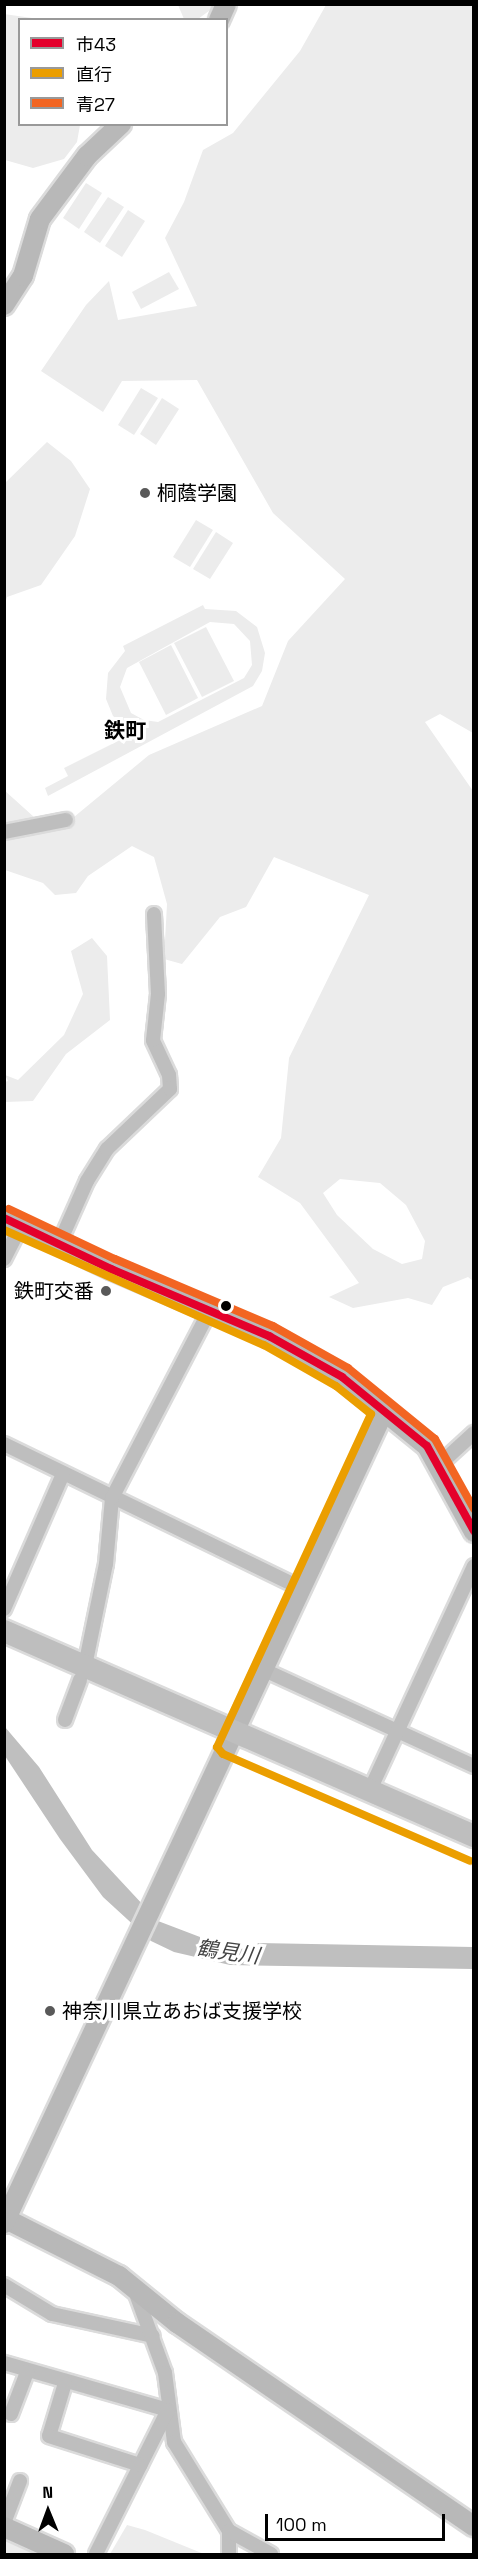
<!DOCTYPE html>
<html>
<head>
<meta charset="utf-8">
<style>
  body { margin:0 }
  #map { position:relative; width:478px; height:2559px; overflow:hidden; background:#fff; font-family:"Space Grotesk","Noto Sans JP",sans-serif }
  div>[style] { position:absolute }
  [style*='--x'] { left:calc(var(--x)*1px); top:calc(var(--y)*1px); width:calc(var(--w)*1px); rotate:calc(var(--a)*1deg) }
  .green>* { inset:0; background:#ececec }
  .water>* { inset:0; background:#bfbfbf }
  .roads { filter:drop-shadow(2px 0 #dbdbdb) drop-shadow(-2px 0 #dbdbdb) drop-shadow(0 2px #dbdbdb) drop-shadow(0 -2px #dbdbdb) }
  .street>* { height:14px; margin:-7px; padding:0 7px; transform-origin:7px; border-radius:7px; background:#bebebe }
  .secondary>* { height:20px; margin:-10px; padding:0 10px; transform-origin:10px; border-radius:10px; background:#b8b8b8 }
  .primary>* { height:22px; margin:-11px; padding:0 11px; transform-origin:11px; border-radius:11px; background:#bebebe }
  .bus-1>* { height:8px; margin:-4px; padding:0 4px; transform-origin:4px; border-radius:4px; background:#e4002b }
  .bus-2>* { height:8px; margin:-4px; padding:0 4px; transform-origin:4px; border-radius:4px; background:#eb9e00 }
  .bus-3>* { height:8px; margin:-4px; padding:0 4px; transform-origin:4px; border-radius:4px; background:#f26522 }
  .dots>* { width:16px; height:16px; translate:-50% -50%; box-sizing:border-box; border:3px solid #fff; border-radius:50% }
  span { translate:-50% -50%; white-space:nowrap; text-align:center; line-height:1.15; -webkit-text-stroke:6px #fff; paint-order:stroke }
  .poi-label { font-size:20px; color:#000 }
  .left { translate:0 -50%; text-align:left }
  .right { translate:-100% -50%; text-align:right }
  .neighbourhood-label { font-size:21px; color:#000; font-weight:700 }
  .water-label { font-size:21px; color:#444; font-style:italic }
  .frame { position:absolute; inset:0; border:6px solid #000; pointer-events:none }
  .legend { position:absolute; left:18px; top:18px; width:210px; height:108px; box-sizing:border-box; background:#fff; border:2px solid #999; margin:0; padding:8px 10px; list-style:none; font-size:18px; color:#000 }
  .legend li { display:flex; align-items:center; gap:12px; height:30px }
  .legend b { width:30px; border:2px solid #999 }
  .north { position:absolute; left:18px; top:2481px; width:60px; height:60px; -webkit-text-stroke:4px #fff; paint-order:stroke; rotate:359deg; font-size:16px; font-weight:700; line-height:24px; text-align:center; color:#000 }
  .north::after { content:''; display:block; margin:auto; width:21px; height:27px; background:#000; clip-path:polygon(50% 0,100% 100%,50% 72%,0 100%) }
  .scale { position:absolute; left:265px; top:2514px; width:180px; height:27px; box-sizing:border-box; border:3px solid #000; border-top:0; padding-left:8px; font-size:18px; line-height:21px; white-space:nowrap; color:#000; -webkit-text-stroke:4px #fff; paint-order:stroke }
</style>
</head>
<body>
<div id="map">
  <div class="green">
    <div style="clip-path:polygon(178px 5px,217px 5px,198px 19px,184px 19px)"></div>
    <div style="clip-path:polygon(evenodd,326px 5px,473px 5px,473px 733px,440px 714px,425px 722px,473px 791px,473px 1281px,468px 1277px,443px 1287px,432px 1305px,408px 1298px,353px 1308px,329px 1297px,359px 1283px,300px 1203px,258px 1177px,281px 1138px,289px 1058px,369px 895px,274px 857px,246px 907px,220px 917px,182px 964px,164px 959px,167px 904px,154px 857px,132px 846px,88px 876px,76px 893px,55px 895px,43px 883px,5px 870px,4px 790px,34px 817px,74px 817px,149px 755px,262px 706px,288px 641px,345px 579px,273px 513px,197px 380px,122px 381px,103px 412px,41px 371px,86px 305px,109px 281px,118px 320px,197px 306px,165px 238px,184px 202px,203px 150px,233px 133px,300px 51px,326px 5px,340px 1179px,380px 1183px,406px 1205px,425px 1241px,422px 1259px,402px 1264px,373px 1249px,337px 1215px,323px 1193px,340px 1179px)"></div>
    <div style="clip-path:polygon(4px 14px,39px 19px,20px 20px,20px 124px,80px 125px,77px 142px,64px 159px,33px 168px,5px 160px)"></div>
    <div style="clip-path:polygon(86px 183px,102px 193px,79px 229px,63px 218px)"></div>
    <div style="clip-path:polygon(108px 197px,124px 207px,100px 243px,84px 232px)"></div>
    <div style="clip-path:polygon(128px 210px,145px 221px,122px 257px,105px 246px)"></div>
    <div style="clip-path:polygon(169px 272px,179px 289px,141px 309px,132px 292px)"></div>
    <div style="clip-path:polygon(141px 388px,158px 398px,134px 435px,118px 425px)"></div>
    <div style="clip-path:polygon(162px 398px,179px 409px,156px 445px,140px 434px)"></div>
    <div style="clip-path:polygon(47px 442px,71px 461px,90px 489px,75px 536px,41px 585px,7px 597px,5px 603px,5px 483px)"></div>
    <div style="clip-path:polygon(196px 520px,213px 530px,190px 567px,173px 557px)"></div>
    <div style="clip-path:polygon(216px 532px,233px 543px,210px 579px,193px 569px)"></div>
    <div style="clip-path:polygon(evenodd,203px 605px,205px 609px,236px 611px,257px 627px,265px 653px,262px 671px,253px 686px,48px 796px,45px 788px,68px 776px,64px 768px,134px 733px,113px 716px,106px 699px,108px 673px,125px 651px,123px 646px,203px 605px,210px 622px,234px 624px,250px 641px,252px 665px,244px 678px,158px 722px,144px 720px,131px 713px,120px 687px,127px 668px,210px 622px)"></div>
    <div style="clip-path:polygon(206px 627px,234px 681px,202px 697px,174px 643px)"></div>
    <div style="clip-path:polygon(171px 645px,198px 698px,166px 715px,139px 662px)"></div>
    <div style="clip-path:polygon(92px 938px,107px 956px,110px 1020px,66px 1054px,33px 1101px,5px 1102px,5px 1082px,8px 1081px,5px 1075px,18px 1080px,64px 1035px,83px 994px,71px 951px)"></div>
    <div style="clip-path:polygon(127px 2525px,145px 2530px,204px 2554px,110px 2554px)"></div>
    <div style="clip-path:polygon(4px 2533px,41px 2548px,37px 2554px,5px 2554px)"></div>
  </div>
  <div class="water">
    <div style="clip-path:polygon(5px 1727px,39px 1767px,92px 1850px,158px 1921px,200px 1937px,200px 1941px,212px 1942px,215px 1948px,254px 1949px,258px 1943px,473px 1947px,473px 1969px,230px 1965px,174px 1952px,151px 1941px,103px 1897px,60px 1839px,5px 1756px)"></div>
  </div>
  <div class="roads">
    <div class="street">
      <div style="--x:4;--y:832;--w:63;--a:-11"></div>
      <div style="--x:59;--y:1244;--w:69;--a:-66"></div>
      <div style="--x:87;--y:1181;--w:38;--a:-58"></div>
      <div style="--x:107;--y:1149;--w:87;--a:-43.6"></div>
      <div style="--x:170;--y:1089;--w:14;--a:-94"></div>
      <div style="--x:169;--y:1075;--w:38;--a:-115"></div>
      <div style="--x:153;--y:1040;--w:46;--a:-83.8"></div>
      <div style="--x:158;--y:994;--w:80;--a:-92.9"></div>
      <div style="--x:4;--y:1259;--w:37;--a:-63"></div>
      <div style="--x:4;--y:1444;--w:330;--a:25.9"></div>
      <div style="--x:440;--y:1464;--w:46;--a:-42.4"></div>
      <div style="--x:4;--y:1609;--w:147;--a:-66.4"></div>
      <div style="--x:85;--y:1666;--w:104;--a:-78.4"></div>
      <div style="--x:106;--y:1564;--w:66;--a:-84.8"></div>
      <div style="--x:112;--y:1498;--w:210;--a:-62.5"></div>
      <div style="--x:262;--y:1669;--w:233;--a:24.6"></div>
      <div style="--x:65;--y:1720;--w:43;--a:-69.4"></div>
      <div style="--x:370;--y:1790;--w:247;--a:-65.1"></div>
      <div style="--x:4;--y:2285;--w:56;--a:31.1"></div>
      <div style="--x:52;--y:2314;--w:103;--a:12.3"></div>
      <div style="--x:135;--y:2291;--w:87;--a:69.9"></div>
      <div style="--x:165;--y:2373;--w:70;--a:82.6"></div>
      <div style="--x:174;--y:2442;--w:105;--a:58.3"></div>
      <div style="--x:229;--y:2531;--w:23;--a:90"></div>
      <div style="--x:4;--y:2363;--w:171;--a:16"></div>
      <div style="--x:168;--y:2410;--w:161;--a:116.6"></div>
      <div style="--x:65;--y:2383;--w:55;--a:106.8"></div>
      <div style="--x:49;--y:2436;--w:96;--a:17.7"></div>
      <div style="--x:11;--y:2414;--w:45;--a:-69.1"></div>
      <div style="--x:4;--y:2523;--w:45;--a:-69.1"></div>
      <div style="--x:229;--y:2531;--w:48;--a:28.7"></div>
    </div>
    <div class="secondary">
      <div style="--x:219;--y:20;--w:17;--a:-66"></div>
      <div style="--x:4;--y:305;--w:35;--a:-57"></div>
      <div style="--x:23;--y:276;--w:59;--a:-73.4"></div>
      <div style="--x:40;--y:219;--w:79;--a:-53.3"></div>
      <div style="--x:87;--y:156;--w:47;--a:-43.3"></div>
      <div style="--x:4;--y:1218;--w:119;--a:25.5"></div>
      <div style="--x:111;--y:1269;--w:172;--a:23"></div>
      <div style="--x:269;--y:1336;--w:84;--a:29.3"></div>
      <div style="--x:342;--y:1377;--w:109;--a:39.1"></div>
      <div style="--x:427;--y:1446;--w:98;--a:61.3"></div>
      <div style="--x:4;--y:2218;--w:129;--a:26.8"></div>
      <div style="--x:119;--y:2276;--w:75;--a:39"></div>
      <div style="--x:177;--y:2323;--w:360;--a:34.4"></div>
      <div style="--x:4;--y:2223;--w:897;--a:-64.92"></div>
      <div style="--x:4;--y:2527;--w:66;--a:24.2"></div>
    </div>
    <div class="primary">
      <div style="--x:4;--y:1631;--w:513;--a:23.57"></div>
    </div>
  </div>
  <div class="bus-1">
    <div style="--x:4;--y:1218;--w:119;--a:25.5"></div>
    <div style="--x:111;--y:1269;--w:172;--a:23"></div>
    <div style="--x:269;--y:1336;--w:84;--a:29.3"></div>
    <div style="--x:342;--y:1377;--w:109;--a:39.1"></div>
    <div style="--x:427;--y:1446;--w:97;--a:61.1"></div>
  </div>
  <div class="bus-2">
    <div style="--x:4;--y:1230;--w:284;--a:23.9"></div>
    <div style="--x:264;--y:1345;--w:83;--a:29.7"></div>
    <div style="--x:336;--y:1386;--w:45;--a:38.7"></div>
    <div style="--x:371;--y:1414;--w:367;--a:114.8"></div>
    <div style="--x:217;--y:1747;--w:9;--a:49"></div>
    <div style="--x:223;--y:1754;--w:269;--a:23.4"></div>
  </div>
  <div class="bus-3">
    <div style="--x:9;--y:1209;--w:117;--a:25.3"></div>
    <div style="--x:115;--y:1259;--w:172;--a:23"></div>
    <div style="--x:273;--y:1326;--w:86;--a:29.2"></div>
    <div style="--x:348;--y:1368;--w:112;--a:39.2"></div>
    <div style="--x:435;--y:1439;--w:80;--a:60.9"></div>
  </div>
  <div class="dots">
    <div style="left:145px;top:493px;background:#595959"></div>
    <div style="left:106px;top:1291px;background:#595959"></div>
    <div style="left:226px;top:1306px;background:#000"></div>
    <div style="left:50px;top:2011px;background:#595959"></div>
  </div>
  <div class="poi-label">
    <span class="left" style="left:157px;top:493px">桐蔭学園</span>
    <span class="right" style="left:94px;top:1291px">鉄町交番</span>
    <span class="left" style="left:62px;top:2011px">神奈川県立あおば支援学校</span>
  </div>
  <div class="neighbourhood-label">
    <span style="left:125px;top:731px">鉄町</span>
  </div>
  <div class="water-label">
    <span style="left:228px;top:1952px;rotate:8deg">鶴見川</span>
  </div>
  <div class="frame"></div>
  <ul class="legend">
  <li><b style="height:8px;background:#e4002b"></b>市43</li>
  <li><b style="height:8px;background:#eb9e00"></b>直行</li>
  <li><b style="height:8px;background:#f26522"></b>青27</li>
  </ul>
  <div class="north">N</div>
  <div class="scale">100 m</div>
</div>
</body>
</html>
